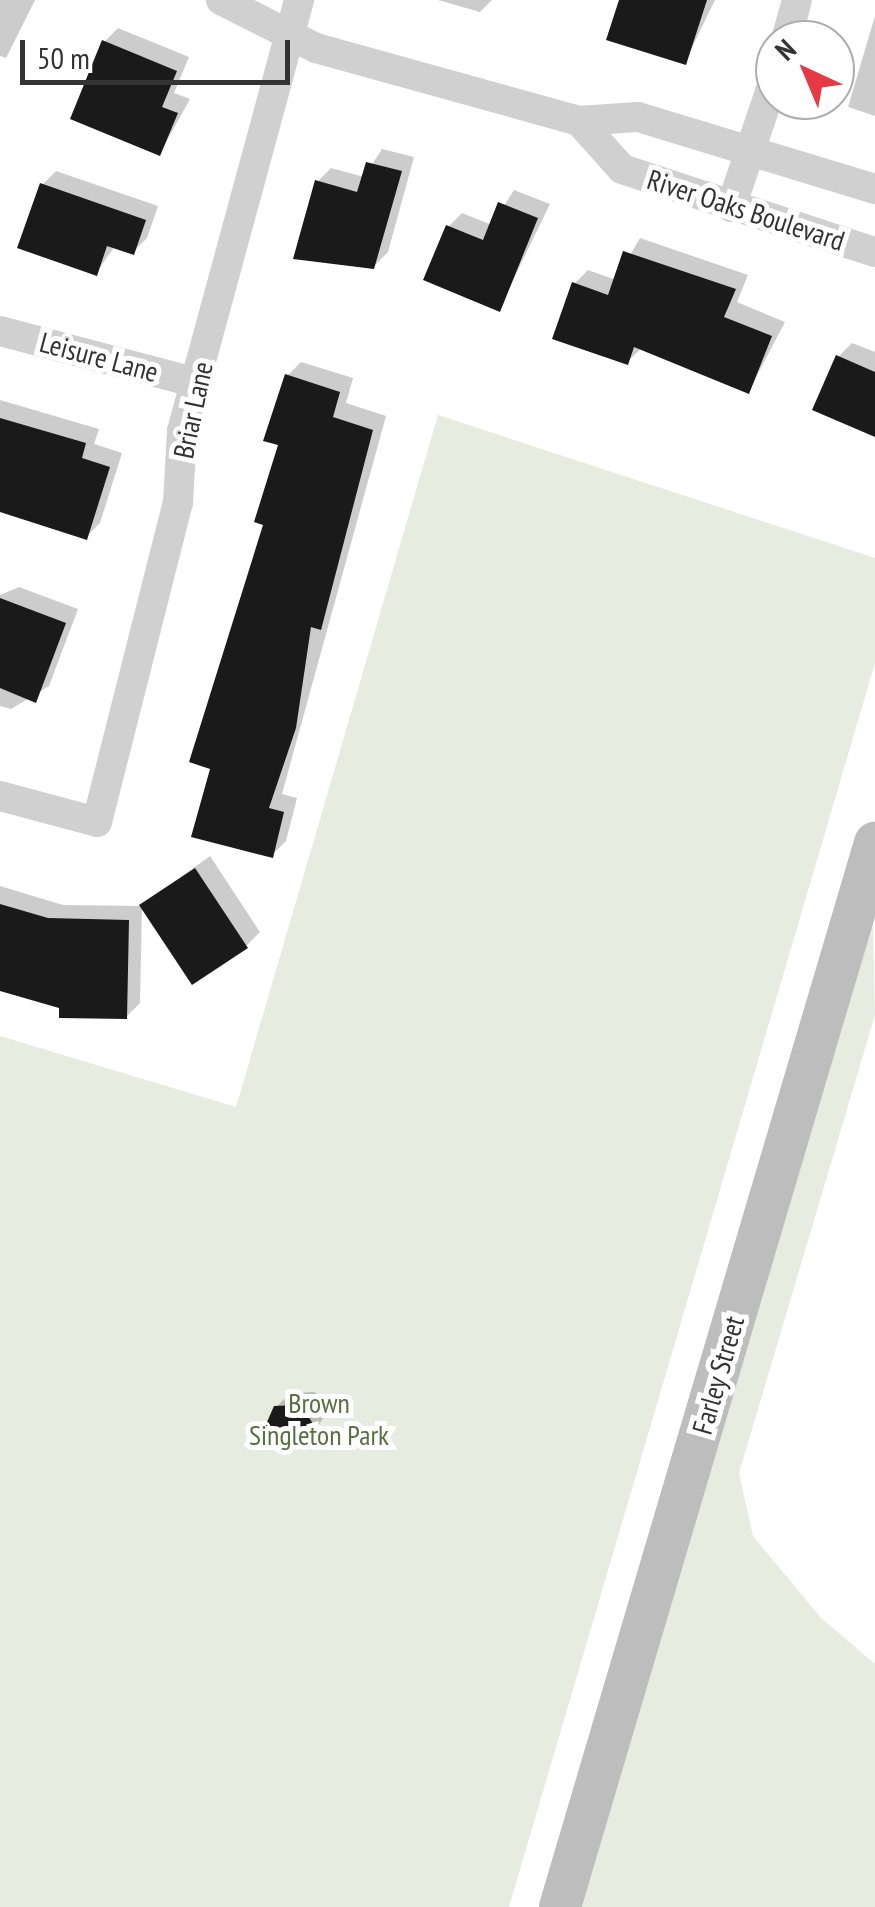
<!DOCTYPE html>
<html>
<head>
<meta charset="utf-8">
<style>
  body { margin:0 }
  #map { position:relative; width:875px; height:1907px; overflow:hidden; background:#fff; font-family:"PT Sans Narrow",sans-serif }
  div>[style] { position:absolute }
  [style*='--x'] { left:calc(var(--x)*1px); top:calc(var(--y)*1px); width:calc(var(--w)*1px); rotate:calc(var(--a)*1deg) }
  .green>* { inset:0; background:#e6ecdf }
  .shadow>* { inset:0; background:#0003 }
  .building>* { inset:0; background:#1a1a1a }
  .street>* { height:30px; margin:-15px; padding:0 15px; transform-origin:15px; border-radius:15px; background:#d0d0d0 }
  .secondary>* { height:42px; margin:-21px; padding:0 21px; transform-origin:21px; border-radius:21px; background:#bdbdbd }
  span { translate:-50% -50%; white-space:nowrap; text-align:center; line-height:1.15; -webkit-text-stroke:10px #fff; paint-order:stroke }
  .street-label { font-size:28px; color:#333 }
  .park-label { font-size:28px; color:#56703f }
  .north { position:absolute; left:755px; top:20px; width:100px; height:100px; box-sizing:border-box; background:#fff; border:2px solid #adadad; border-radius:50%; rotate:316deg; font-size:28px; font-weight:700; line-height:40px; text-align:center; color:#333 }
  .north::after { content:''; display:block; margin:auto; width:35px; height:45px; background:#e63946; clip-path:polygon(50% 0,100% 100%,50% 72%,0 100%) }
  .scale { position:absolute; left:20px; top:40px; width:270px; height:45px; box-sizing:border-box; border:5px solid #333; border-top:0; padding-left:12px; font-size:30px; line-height:35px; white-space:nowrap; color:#333; -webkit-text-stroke:8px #fff; paint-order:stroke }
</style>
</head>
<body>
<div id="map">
  <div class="green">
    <div style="clip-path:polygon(438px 415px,875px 558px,875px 663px,509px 1907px,0 1907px,0 1036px,236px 1107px)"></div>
    <div style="clip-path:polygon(873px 922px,875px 1015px,739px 1473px,753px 1536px,821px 1618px,875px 1664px,875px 1907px,582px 1907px)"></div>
  </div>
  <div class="shadow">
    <div style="clip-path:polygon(0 0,35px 0,6px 58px,0 56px)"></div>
    <div style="clip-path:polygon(438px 0,492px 0,480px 12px)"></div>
    <div style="clip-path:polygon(622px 0,715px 0,685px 62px)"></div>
    <div style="clip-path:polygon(875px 16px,875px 116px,848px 107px)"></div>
    <div style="clip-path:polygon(118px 28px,189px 57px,174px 93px,190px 99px,160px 153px,104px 42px)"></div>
    <div style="clip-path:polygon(382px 149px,414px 157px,388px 252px,374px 266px,317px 182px,331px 168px,364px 177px)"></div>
    <div style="clip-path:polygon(56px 171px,158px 206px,147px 238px,133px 252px,115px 246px,96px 273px,42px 185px)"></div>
    <div style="clip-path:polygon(514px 190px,550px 204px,499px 309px,448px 227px,462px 213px,492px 225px)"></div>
    <div style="clip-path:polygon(640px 238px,748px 275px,737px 302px,785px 322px,749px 391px,642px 348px,627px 362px,574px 284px,588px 270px,616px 280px)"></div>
    <div style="clip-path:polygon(852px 343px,875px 352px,875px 435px,838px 357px)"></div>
    <div style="clip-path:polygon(301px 362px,353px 378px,346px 403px,386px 416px,282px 794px,297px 798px,286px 841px,272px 855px,213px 767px,281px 444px,287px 376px)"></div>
    <div style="clip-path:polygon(0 400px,99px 429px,94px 444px,122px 453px,100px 523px,86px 537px,0 510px)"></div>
    <div style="clip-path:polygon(19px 587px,78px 609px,49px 686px,11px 709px,0 706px,0 595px)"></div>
    <div style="clip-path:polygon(210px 856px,260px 932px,246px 946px,142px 905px)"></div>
    <div style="clip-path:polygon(0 886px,63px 905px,142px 906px,140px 1003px,126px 1017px,0 989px)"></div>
    <div style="clip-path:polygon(315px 1392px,328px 1412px,302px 1447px,276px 1407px,291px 1393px)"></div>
  </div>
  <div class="building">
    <div style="clip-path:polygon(619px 0,707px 0,686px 65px,606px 40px)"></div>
    <div style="clip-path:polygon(102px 40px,177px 71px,162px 107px,178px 113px,160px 156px,70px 119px)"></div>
    <div style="clip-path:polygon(366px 162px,402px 171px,374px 269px,293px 259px,315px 180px,357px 192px)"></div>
    <div style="clip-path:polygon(40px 183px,146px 220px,134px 255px,107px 246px,97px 276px,17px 248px)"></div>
    <div style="clip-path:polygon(498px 202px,538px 218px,500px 312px,423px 280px,446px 225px,483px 240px)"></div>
    <div style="clip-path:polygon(623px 251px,736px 289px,724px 317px,772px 336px,749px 394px,634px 347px,628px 365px,552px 339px,572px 282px,608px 295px)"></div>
    <div style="clip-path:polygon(836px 355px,875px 372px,875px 437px,812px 410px)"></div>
    <div style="clip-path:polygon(285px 374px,340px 392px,333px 417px,373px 430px,321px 630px,311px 627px,296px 728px,269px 808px,284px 812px,273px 858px,191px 837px,210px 769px,189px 762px,263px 525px,254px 522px,278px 445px,263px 441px)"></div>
    <div style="clip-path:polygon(0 418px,86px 443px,82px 458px,110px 467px,87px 540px,0 512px)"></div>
    <div style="clip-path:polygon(0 598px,66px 623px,36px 703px,0 688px)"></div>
    <div style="clip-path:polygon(195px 868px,248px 948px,192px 985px,139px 905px)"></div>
    <div style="clip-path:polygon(0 904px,48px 918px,129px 920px,127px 1019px,59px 1018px,59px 1008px,0 991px)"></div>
    <div style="clip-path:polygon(301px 1405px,315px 1427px,303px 1449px,279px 1450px,264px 1429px,274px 1406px)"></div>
  </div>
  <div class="street">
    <div style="--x:221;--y:0;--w:106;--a:26.8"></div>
    <div style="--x:316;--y:48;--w:273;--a:15.5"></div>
    <div style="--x:579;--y:121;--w:59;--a:-3.9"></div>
    <div style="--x:638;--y:117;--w:248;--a:16.9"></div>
    <div style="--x:786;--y:40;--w:41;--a:-74.6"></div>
    <div style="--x:579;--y:121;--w:64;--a:48.1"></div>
    <div style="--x:622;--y:169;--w:266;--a:18.2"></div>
    <div style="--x:731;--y:207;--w:137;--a:-71.3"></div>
    <div style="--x:0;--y:331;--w:204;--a:14.8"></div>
    <div style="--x:0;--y:796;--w:100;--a:15"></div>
    <div style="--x:97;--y:822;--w:329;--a:-75.8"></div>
    <div style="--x:178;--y:503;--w:72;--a:-86.8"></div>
    <div style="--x:182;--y:431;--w:447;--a:-74.8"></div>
  </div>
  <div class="secondary">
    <div style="--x:560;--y:1907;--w:1110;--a:-73.51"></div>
  </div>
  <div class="street-label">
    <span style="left:746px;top:210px;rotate:18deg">River Oaks Boulevard</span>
    <span style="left:99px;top:357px;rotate:15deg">Leisure Lane</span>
    <span style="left:193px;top:410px;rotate:-78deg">Briar Lane</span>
    <span style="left:718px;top:1375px;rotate:-74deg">Farley Street</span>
  </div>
  <div class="park-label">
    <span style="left:319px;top:1419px">Brown<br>Singleton Park</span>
  </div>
  <div class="north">N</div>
  <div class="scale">50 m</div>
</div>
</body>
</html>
